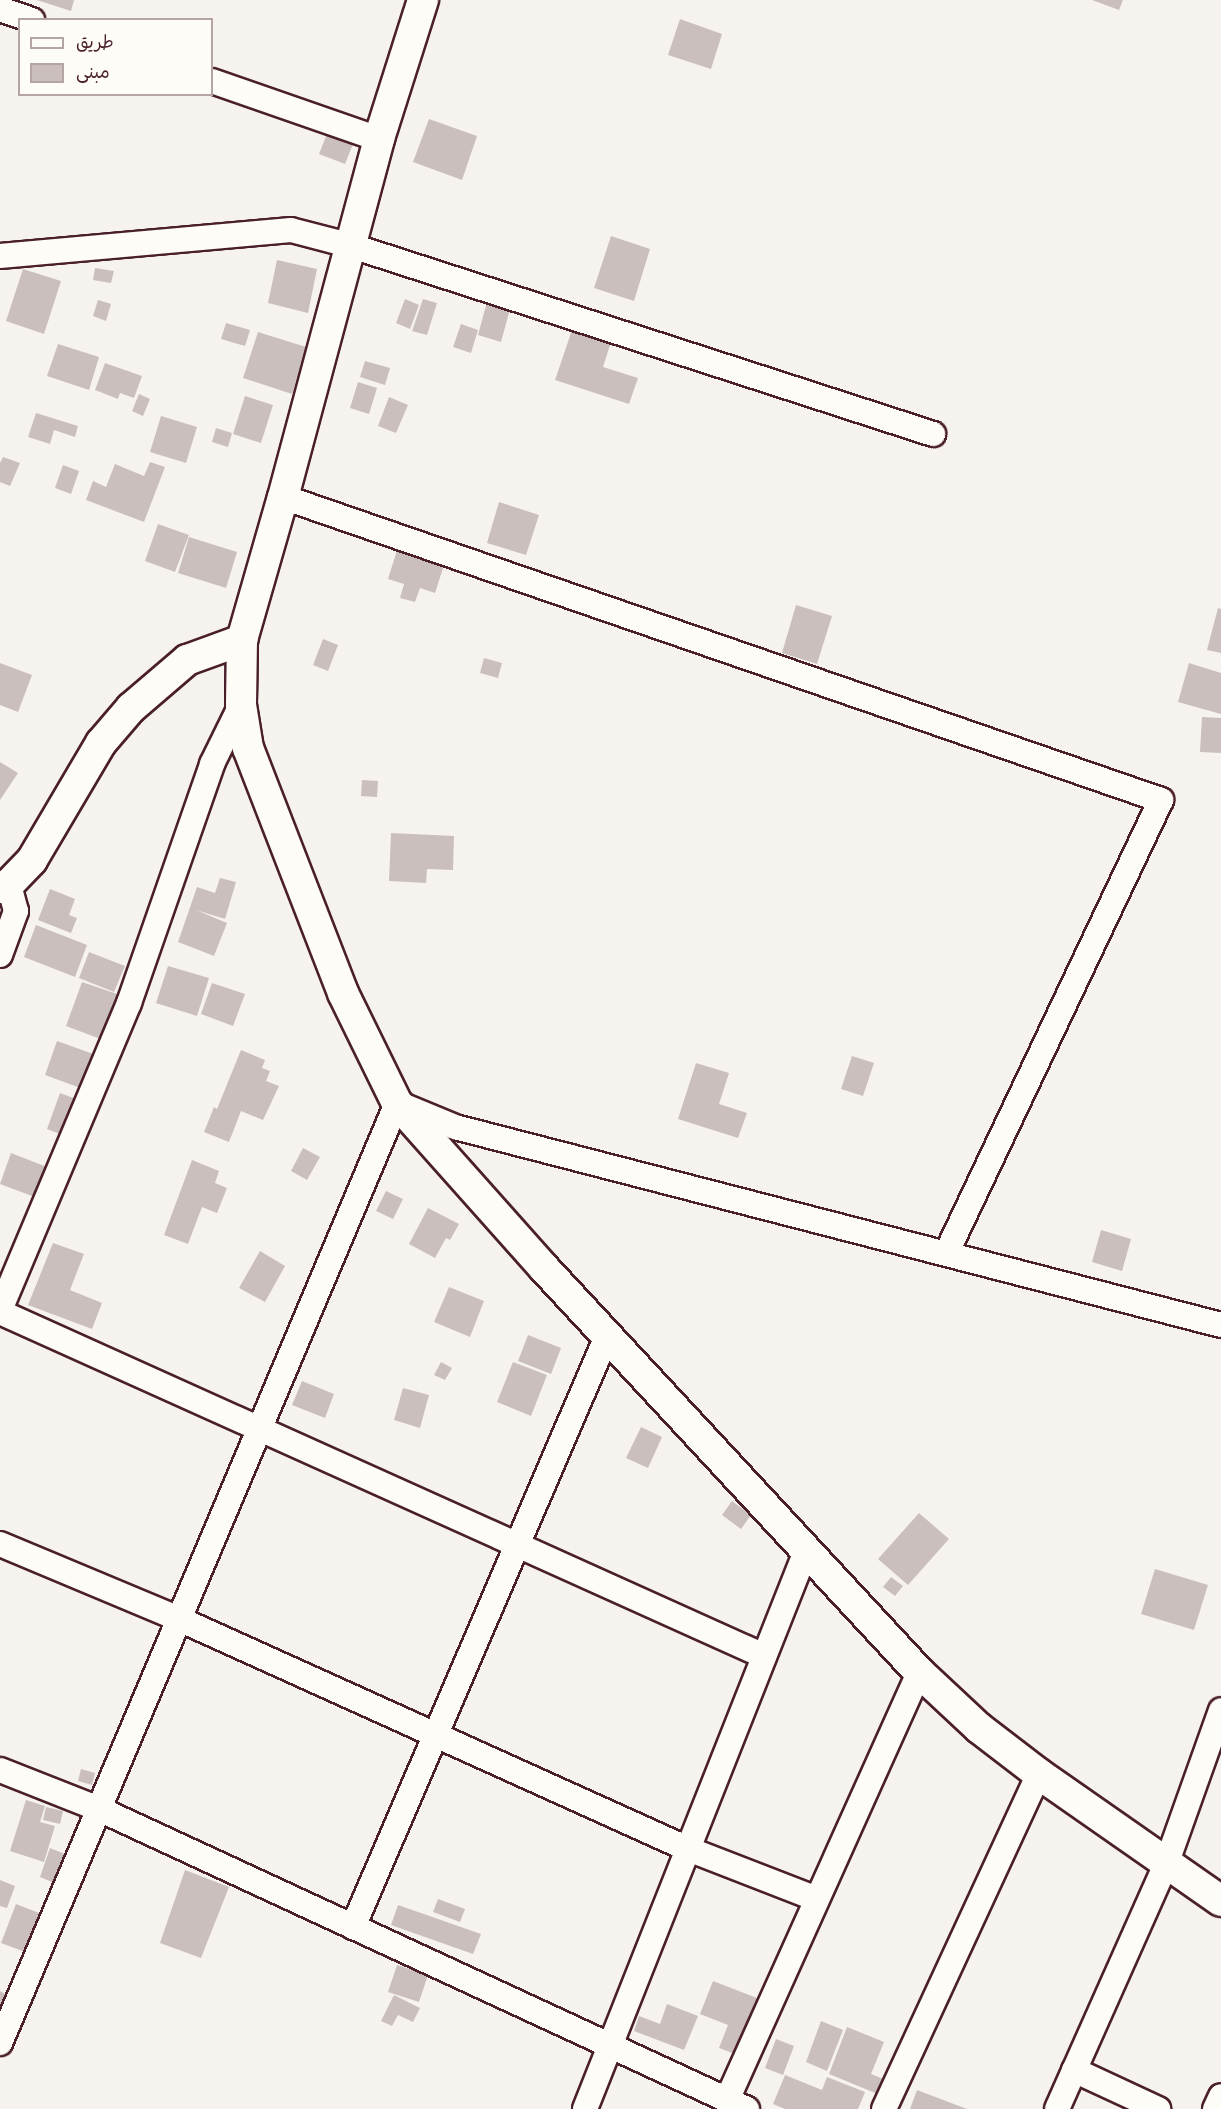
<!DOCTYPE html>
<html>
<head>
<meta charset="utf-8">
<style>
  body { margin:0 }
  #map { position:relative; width:1221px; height:2109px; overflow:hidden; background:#f6f3ef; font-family:Kalam,"Playpen Sans Arabic",sans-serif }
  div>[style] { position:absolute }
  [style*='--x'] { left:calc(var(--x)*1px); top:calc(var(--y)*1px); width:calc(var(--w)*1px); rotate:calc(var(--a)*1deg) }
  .building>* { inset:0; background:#cbbfbe }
  .roads { filter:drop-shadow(2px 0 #4a1f2b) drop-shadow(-2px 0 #4a1f2b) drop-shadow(0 2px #4a1f2b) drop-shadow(0 -2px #4a1f2b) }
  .minor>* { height:24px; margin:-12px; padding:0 12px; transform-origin:12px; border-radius:12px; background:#fdfcf7 }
  .tertiary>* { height:30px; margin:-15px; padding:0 15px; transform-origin:15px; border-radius:15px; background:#fdfcf7 }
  span { translate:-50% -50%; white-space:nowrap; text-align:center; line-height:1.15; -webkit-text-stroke:4.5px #fdfcf7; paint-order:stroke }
  .legend { position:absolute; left:18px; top:18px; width:195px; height:78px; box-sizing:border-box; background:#fdfcf7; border:2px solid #b5a4a5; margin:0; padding:8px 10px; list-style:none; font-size:18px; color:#4a1f2b }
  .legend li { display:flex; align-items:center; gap:12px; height:30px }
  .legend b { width:30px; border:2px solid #b5a4a5 }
</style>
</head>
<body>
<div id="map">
  <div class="building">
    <div style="clip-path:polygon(37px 0,74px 0,71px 11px)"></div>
    <div style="clip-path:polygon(1092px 0,1123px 0,1119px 10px)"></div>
    <div style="clip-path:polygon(680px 19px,722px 34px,711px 69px,668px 55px)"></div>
    <div style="clip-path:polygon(429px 119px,477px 136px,462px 180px,413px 162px)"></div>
    <div style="clip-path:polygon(327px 134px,353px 144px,345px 164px,319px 154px)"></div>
    <div style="clip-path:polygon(611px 236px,650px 249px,634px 301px,594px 288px)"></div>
    <div style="clip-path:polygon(277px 260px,317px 269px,308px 313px,268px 303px)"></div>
    <div style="clip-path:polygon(95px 268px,114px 271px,111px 283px,93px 280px)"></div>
    <div style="clip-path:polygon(23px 269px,61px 281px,44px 334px,6px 321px)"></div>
    <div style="clip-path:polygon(405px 299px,419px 305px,410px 329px,396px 323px)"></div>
    <div style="clip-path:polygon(423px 299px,437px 303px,427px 335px,412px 331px)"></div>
    <div style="clip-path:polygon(98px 300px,111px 304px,106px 321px,93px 316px)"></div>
    <div style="clip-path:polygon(487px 302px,510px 309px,501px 342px,478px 335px)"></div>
    <div style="clip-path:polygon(226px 323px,250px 330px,245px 346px,221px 339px)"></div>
    <div style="clip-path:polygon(461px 324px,478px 330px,471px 353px,453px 347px)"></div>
    <div style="clip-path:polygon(572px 330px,611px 342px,603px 367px,638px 378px,629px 404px,555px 380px)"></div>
    <div style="clip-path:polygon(258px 332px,306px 347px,292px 394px,243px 378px)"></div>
    <div style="clip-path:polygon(58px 344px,99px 357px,89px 390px,47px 376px)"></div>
    <div style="clip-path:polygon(365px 361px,390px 368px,385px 385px,360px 377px)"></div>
    <div style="clip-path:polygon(105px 363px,142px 376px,134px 398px,120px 393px,118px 399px,95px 390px)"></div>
    <div style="clip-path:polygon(358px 382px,377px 388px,369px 414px,350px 408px)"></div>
    <div style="clip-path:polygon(139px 394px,150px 399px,143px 416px,132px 411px)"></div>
    <div style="clip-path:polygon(245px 396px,273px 405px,261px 443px,233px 434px)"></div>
    <div style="clip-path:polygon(389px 397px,408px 405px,396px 433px,378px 426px)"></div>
    <div style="clip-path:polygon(36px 413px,78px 426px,75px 437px,54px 430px,50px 444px,28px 437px)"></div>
    <div style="clip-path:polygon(161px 416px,197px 427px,186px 463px,150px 452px)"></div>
    <div style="clip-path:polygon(216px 428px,232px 433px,228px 447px,212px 442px)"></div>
    <div style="clip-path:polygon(3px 457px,20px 463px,10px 486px,0 482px,0 463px)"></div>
    <div style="clip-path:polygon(150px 462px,165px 467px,144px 522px,86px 500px,93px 481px,106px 487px,115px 464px,144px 476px)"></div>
    <div style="clip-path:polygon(63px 465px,79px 471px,71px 494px,55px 488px)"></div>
    <div style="clip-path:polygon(499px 502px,539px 515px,526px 555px,487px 543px)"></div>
    <div style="clip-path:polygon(158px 524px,189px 535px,175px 572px,145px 561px)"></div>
    <div style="clip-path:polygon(189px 537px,237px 552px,226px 588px,178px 573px)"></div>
    <div style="clip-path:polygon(399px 544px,446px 559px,435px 593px,420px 588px,415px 602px,400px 598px,404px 584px,388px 579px)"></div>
    <div style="clip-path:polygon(796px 605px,832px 616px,817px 664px,782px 653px)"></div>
    <div style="clip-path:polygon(1218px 608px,1221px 609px,1221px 653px,1207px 650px)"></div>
    <div style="clip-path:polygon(323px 639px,338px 645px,328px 671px,313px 665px)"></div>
    <div style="clip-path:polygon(484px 658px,502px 663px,498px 678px,480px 673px)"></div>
    <div style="clip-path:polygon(0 663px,32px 675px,18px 712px,0 705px)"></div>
    <div style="clip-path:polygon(1189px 663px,1221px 673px,1221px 714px,1178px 702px)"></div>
    <div style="clip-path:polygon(1202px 717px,1221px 718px,1221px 753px,1200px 752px)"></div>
    <div style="clip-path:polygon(0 762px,18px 773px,0 800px)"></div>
    <div style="clip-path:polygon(362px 780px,378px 781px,377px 797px,361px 796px)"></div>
    <div style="clip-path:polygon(391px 833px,454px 836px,453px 870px,427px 869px,426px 883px,389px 881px)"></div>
    <div style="clip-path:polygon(220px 878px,236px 882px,225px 919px,196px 910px,227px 923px,214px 956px,178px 942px,197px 887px,215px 893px)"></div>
    <div style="clip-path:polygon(50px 889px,75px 899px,69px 915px,77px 918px,71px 933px,38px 920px)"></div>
    <div style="clip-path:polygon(36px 925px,87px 945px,75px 977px,24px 957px)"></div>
    <div style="clip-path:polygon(89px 952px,125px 966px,114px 992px,79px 978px)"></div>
    <div style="clip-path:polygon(168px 966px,209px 978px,197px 1016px,156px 1003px)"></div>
    <div style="clip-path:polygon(82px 982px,123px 996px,106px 1041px,66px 1026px)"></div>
    <div style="clip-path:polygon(212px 983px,245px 994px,233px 1026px,201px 1014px)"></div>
    <div style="clip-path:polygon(57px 1041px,99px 1056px,86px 1090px,45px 1075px)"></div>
    <div style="clip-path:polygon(241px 1050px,265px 1060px,262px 1068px,270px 1071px,266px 1081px,279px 1086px,263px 1120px,241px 1111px,229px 1142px,204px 1132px,214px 1107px,217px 1109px)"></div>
    <div style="clip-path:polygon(852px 1056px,874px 1063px,863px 1096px,841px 1089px)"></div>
    <div style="clip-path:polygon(696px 1063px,729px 1073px,719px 1104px,747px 1113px,738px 1138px,678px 1119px)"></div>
    <div style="clip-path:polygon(60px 1093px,79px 1100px,65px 1136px,47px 1129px)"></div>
    <div style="clip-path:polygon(303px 1148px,320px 1157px,307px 1180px,291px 1171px)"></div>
    <div style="clip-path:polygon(11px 1153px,52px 1169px,40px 1199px,0 1184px)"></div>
    <div style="clip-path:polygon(192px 1160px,219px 1171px,215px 1183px,227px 1188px,217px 1213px,202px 1207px,188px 1244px,164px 1235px)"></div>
    <div style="clip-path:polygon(386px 1191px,403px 1199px,393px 1219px,376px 1211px)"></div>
    <div style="clip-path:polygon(428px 1208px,459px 1224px,450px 1240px,446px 1238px,435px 1258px,409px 1244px)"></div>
    <div style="clip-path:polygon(1101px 1230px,1131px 1239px,1122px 1271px,1092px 1262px)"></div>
    <div style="clip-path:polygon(53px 1243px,84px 1254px,70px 1290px,102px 1303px,92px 1329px,28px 1305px)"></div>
    <div style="clip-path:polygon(260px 1251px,285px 1266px,265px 1302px,239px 1288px)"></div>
    <div style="clip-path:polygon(449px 1287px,484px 1301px,470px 1337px,434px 1322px)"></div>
    <div style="clip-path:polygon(528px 1335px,561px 1348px,551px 1374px,518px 1361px)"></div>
    <div style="clip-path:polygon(441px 1362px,452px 1368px,445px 1380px,434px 1375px)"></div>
    <div style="clip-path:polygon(513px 1362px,547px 1375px,531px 1416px,497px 1402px)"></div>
    <div style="clip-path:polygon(302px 1381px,334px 1394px,325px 1418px,292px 1405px)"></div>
    <div style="clip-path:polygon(403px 1388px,429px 1395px,420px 1428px,394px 1420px)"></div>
    <div style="clip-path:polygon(641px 1427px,662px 1437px,648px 1468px,626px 1458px)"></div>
    <div style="clip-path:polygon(732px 1501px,751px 1515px,741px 1529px,722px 1515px)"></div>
    <div style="clip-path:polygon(919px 1513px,949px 1539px,908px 1585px,878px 1559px)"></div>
    <div style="clip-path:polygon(1155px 1569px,1208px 1585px,1194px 1630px,1141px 1614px)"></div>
    <div style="clip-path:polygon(891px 1577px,903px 1586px,895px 1596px,883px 1587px)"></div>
    <div style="clip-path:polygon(81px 1769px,95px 1773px,92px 1785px,78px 1781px)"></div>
    <div style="clip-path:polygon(26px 1800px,45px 1806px,40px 1822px,55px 1826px,44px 1862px,10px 1851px)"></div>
    <div style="clip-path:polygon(46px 1807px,63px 1811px,60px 1824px,43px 1820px)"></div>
    <div style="clip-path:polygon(50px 1848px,70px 1856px,59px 1885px,40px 1877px)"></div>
    <div style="clip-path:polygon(185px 1870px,229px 1887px,201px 1958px,160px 1943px)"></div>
    <div style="clip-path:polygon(0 1880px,15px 1886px,7px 1908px,0 1906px)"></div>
    <div style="clip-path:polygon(438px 1899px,465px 1909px,460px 1922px,433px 1912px)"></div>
    <div style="clip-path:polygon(16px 1904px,47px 1916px,33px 1955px,1px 1943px)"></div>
    <div style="clip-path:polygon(398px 1905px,481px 1934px,473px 1954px,391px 1925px)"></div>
    <div style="clip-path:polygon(397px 1965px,428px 1975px,419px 2002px,388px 1992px)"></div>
    <div style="clip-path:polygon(713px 1981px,757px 1998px,735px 2054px,719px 2048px,728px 2025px,700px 2014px)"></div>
    <div style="clip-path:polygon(0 1991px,19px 2002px,0 2031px)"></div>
    <div style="clip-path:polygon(394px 1995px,420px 2008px,413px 2022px,398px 2015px,392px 2026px,381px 2021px)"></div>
    <div style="clip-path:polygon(667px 2004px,698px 2016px,684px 2050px,634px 2031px,639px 2016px,660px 2024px)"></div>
    <div style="clip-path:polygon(821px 2021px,843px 2030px,827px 2071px,806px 2062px)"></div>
    <div style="clip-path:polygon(847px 2027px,884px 2042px,871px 2074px,886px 2080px,880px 2095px,829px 2074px)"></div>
    <div style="clip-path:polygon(776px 2039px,794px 2046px,783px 2075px,765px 2068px)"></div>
    <div style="clip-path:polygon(785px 2075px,822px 2090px,827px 2077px,865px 2092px,858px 2109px,785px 2109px,773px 2104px)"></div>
    <div style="clip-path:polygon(917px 2090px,967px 2109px,910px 2109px)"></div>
  </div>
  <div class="roads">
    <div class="minor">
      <div style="--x:0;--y:9;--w:34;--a:19"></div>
      <div style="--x:212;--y:81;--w:177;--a:19.2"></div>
      <div style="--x:0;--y:256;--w:292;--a:-5.1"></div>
      <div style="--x:291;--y:230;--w:60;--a:14.5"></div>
      <div style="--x:349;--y:245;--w:614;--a:17.93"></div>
      <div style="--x:283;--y:497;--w:929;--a:19.04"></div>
      <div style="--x:1161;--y:800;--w:502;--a:115.34"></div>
      <div style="--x:0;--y:955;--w:47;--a:-70"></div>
      <div style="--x:16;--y:911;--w:28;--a:-105"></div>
      <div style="--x:0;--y:1310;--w:333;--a:-67.2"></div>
      <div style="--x:129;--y:1003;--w:253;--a:-70.8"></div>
      <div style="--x:212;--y:764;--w:66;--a:-63.8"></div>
      <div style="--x:0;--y:1312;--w:838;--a:24.24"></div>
      <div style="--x:0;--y:1544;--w:194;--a:22.7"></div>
      <div style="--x:179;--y:1619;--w:559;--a:24.32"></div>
      <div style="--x:688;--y:1849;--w:138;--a:21.2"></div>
      <div style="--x:0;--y:1770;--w:106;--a:21.5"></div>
      <div style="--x:99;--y:1809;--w:714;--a:24.84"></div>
      <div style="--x:353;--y:1927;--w:643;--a:-66.74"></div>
      <div style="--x:0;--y:2043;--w:1020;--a:-67.1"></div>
      <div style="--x:397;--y:1103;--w:63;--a:22.5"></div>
      <div style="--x:455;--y:1127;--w:791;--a:14.49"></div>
      <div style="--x:1074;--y:2070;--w:93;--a:24.9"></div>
      <div style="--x:727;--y:2100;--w:469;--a:-65.8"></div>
      <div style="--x:585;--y:2109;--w:600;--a:-68.39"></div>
      <div style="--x:884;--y:2109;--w:369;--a:-65.2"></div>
      <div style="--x:1057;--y:2109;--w:270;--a:-66"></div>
      <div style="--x:1167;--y:1862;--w:161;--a:-70.4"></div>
      <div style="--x:1215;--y:2109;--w:14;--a:-65"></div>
    </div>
    <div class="tertiary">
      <div style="--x:423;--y:0;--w:146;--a:107.6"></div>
      <div style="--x:379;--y:139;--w:371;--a:105"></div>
      <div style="--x:283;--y:497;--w:149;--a:106"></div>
      <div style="--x:242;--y:640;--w:65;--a:90.9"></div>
      <div style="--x:241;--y:705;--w:44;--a:80.8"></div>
      <div style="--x:248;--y:748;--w:263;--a:68.8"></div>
      <div style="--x:343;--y:993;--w:123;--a:63.9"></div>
      <div style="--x:397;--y:1103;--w:221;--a:48.3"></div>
      <div style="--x:544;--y:1268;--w:551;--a:47.13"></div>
      <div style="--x:919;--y:1672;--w:82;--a:43"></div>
      <div style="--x:979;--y:1728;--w:76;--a:37.5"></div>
      <div style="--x:1039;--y:1774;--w:222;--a:34.9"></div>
      <div style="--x:0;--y:888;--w:10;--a:-24"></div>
      <div style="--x:9;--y:884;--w:33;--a:-46"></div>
      <div style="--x:32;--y:860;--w:136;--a:-59.5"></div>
      <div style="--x:101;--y:743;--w:46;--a:-49.4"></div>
      <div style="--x:131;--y:708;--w:74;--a:-40.6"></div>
      <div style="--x:187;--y:660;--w:59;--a:-20"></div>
    </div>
  </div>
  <ul class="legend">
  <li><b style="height:8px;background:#fdfcf7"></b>طريق</li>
  <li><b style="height:16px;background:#cbbfbe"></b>مبنى</li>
  </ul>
</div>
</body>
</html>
